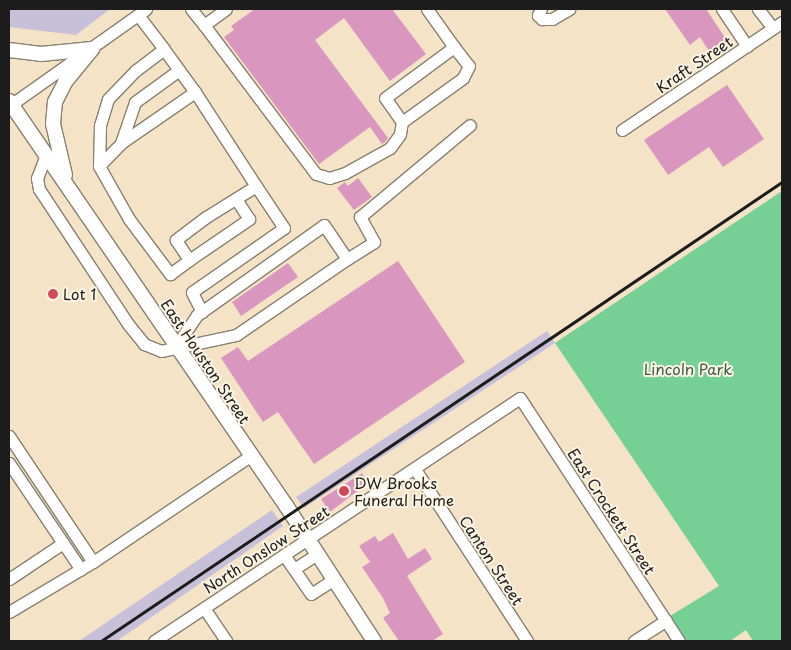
<!DOCTYPE html>
<html>
<head>
<meta charset="utf-8">
<style>
  body { margin:0 }
  #map { position:relative; width:791px; height:650px; overflow:hidden; background:#f4e3c6; font-family:"Playpen Sans",sans-serif }
  div>[style] { position:absolute }
  [style*='--x'] { left:calc(var(--x)*1px); top:calc(var(--y)*1px); width:calc(var(--w)*1px); rotate:calc(var(--a)*1deg) }
  .industrial>* { inset:0; background:#c8c0d8 }
  .green>* { inset:0; background:#76d096 }
  .building>* { inset:0; background:#d996be }
  .roads { filter:drop-shadow(1px 0 #888071) drop-shadow(-1px 0 #888071) drop-shadow(0 1px #888071) drop-shadow(0 -1px #888071) }
  .minor>* { height:11px; margin:-5.5px; padding:0 5.5px; transform-origin:5.5px; border-radius:5.5px; background:#fff }
  .major>* { height:14px; margin:-7px; padding:0 7px; transform-origin:7px; border-radius:7px; background:#fff }
  .rail>* { height:2.5px; margin:-1.25px; padding:0 1.25px; transform-origin:1.25px; border-radius:1.25px; background:#1c1c1c }
  .dots>* { width:14px; height:14px; translate:-50% -50%; box-sizing:border-box; border:2px solid #fcf5e5; border-radius:50% }
  span { translate:-50% -50%; white-space:nowrap; text-align:center; line-height:1.15; -webkit-text-stroke:4px #fcf5e5; paint-order:stroke }
  .street-label { font-size:15px; color:#1c1c1c }
  .poi-label { font-size:15px; color:#1c1c1c }
  .left { translate:0 -50%; text-align:left }
  .park-label { font-size:15px; color:#3c5b47 }
  .frame { position:absolute; inset:0; border:10px solid #1c1c1c; pointer-events:none }
</style>
</head>
<body>
<div id="map">
  <div class="industrial">
    <div style="clip-path:polygon(9px 9px,110px 9px,76px 35px,9px 27px)"></div>
    <div style="clip-path:polygon(547px 331px,555px 343px,304px 508px,296px 497px)"></div>
    <div style="clip-path:polygon(272px 510px,283px 526px,117px 641px,79px 641px)"></div>
  </div>
  <div class="green">
    <div style="clip-path:polygon(782px 191px,782px 641px,753px 641px,746px 630px,730px 641px,687px 641px,670px 616px,719px 586px,555px 343px)"></div>
  </div>
  <div class="building">
    <div style="clip-path:polygon(255px 9px,392px 9px,426px 54px,390px 81px,344px 18px,315px 40px,388px 138px,385px 142px,382px 144px,370px 127px,319px 164px,224px 37px,234px 30px,231px 26px)"></div>
    <div style="clip-path:polygon(665px 9px,706px 9px,726px 39px,709px 51px,700px 37px,690px 45px)"></div>
    <div style="clip-path:polygon(727px 85px,764px 139px,723px 167px,709px 147px,668px 175px,644px 140px)"></div>
    <div style="clip-path:polygon(358px 178px,372px 197px,354px 210px,337px 188px,345px 182px,348px 186px)"></div>
    <div style="clip-path:polygon(398px 261px,465px 362px,314px 464px,278px 412px,263px 422px,221px 358px,238px 347px,248px 361px)"></div>
    <div style="clip-path:polygon(288px 263px,298px 277px,241px 316px,232px 302px)"></div>
    <div style="clip-path:polygon(362px 473px,368px 483px,330px 512px,321px 499px)"></div>
    <div style="clip-path:polygon(393px 533px,408px 559px,425px 548px,432px 559px,407px 576px,443px 634px,432px 641px,399px 641px,383px 618px,390px 613px,383px 598px,362px 567px,370px 562px,359px 546px,375px 536px,379px 542px)"></div>
  </div>
  <div class="roads">
    <div class="minor">
      <div style="--x:191;--y:9;--w:21;--a:51"></div>
      <div style="--x:204;--y:25;--w:27;--a:-36"></div>
      <div style="--x:427;--y:9;--w:47;--a:54.6"></div>
      <div style="--x:454;--y:47;--w:24;--a:52"></div>
      <div style="--x:469;--y:66;--w:13;--a:117"></div>
      <div style="--x:463;--y:78;--w:75;--a:144.2"></div>
      <div style="--x:402;--y:122;--w:29;--a:-125"></div>
      <div style="--x:385;--y:98;--w:86;--a:-36.5"></div>
      <div style="--x:541;--y:9;--w:7;--a:117"></div>
      <div style="--x:538;--y:15;--w:6;--a:45"></div>
      <div style="--x:542;--y:19;--w:10;--a:0"></div>
      <div style="--x:552;--y:19;--w:20;--a:-30"></div>
      <div style="--x:722;--y:9;--w:45;--a:56"></div>
      <div style="--x:758;--y:9;--w:24;--a:52"></div>
      <div style="--x:138;--y:15;--w:43;--a:52.6"></div>
      <div style="--x:204;--y:25;--w:186;--a:53.1"></div>
      <div style="--x:316;--y:174;--w:14;--a:17"></div>
      <div style="--x:329;--y:178;--w:17;--a:-17"></div>
      <div style="--x:345;--y:173;--w:51;--a:-29.1"></div>
      <div style="--x:390;--y:148;--w:17;--a:-54"></div>
      <div style="--x:400;--y:134;--w:12;--a:-81"></div>
      <div style="--x:195;--y:92;--w:112;--a:57"></div>
      <div style="--x:9;--y:106;--w:168;--a:-35.3"></div>
      <div style="--x:622;--y:130;--w:193;--a:-34"></div>
      <div style="--x:121;--y:143;--w:90;--a:-34.6"></div>
      <div style="--x:195;--y:92;--w:27;--a:-126"></div>
      <div style="--x:46;--y:155;--w:25;--a:111"></div>
      <div style="--x:37;--y:178;--w:11;--a:80"></div>
      <div style="--x:39;--y:189;--w:162;--a:56.6"></div>
      <div style="--x:128;--y:324;--w:26;--a:51"></div>
      <div style="--x:144;--y:344;--w:18;--a:22"></div>
      <div style="--x:161;--y:351;--w:77;--a:-12"></div>
      <div style="--x:236;--y:335;--w:135;--a:-34.4"></div>
      <div style="--x:347;--y:259;--w:41;--a:-124.1"></div>
      <div style="--x:324;--y:225;--w:156;--a:144.7"></div>
      <div style="--x:197;--y:315;--w:37;--a:124"></div>
      <div style="--x:99;--y:166;--w:32;--a:-46"></div>
      <div style="--x:121;--y:143;--w:43;--a:-71.1"></div>
      <div style="--x:135;--y:102;--w:54;--a:-36"></div>
      <div style="--x:179;--y:70;--w:26;--a:-126"></div>
      <div style="--x:164;--y:49;--w:35;--a:143"></div>
      <div style="--x:136;--y:70;--w:40;--a:134"></div>
      <div style="--x:108;--y:99;--w:28;--a:107"></div>
      <div style="--x:100;--y:126;--w:40;--a:91.4"></div>
      <div style="--x:99;--y:166;--w:61;--a:60.5"></div>
      <div style="--x:129;--y:219;--w:69;--a:53.3"></div>
      <div style="--x:170;--y:274;--w:24;--a:-36"></div>
      <div style="--x:347;--y:259;--w:32;--a:-32"></div>
      <div style="--x:374;--y:242;--w:29;--a:-119"></div>
      <div style="--x:360;--y:217;--w:143;--a:-39.9"></div>
      <div style="--x:202;--y:312;--w:22;--a:-117"></div>
      <div style="--x:192;--y:292;--w:112;--a:-34.8"></div>
      <div style="--x:284;--y:228;--w:50;--a:-123.7"></div>
      <div style="--x:256;--y:186;--w:59;--a:148.2"></div>
      <div style="--x:206;--y:217;--w:38;--a:143"></div>
      <div style="--x:176;--y:240;--w:24;--a:57"></div>
      <div style="--x:189;--y:260;--w:73;--a:-34.3"></div>
      <div style="--x:249;--y:219;--w:24;--a:-123"></div>
      <div style="--x:9;--y:436;--w:151;--a:56.3"></div>
      <div style="--x:93;--y:562;--w:189;--a:-34"></div>
      <div style="--x:9;--y:463;--w:97;--a:56"></div>
      <div style="--x:63;--y:543;--w:65;--a:146.3"></div>
      <div style="--x:415;--y:469;--w:205;--a:56.9"></div>
      <div style="--x:63;--y:543;--w:32;--a:56"></div>
      <div style="--x:284;--y:555;--w:47;--a:55.3"></div>
      <div style="--x:311;--y:594;--w:27;--a:-33"></div>
      <div style="--x:294;--y:569;--w:27;--a:-33"></div>
      <div style="--x:204;--y:608;--w:40;--a:56"></div>
      <div style="--x:9;--y:612;--w:98;--a:-30.8"></div>
      <div style="--x:154;--y:641;--w:439;--a:-33.6"></div>
      <div style="--x:520;--y:398;--w:290;--a:56.8"></div>
      <div style="--x:634;--y:641;--w:38;--a:-33"></div>
    </div>
    <div class="major">
      <div style="--x:9;--y:50;--w:32;--a:7"></div>
      <div style="--x:41;--y:54;--w:51;--a:-5.6"></div>
      <div style="--x:9;--y:101;--w:492;--a:55.6"></div>
      <div style="--x:287;--y:507;--w:160;--a:57"></div>
      <div style="--x:65;--y:175;--w:52;--a:-103.2"></div>
      <div style="--x:53;--y:124;--w:22;--a:-85"></div>
      <div style="--x:55;--y:102;--w:22;--a:-63"></div>
      <div style="--x:65;--y:82;--w:43;--a:-50.7"></div>
    </div>
  </div>
  <div class="rail">
    <div style="--x:101;--y:641;--w:821;--a:-33.98"></div>
  </div>
  <div class="dots">
    <div style="left:53px;top:294px;background:#d1495b"></div>
    <div style="left:344px;top:491px;background:#d1495b"></div>
  </div>
  <div class="street-label">
    <span style="left:694px;top:64px;rotate:-34deg">Kraft Street</span>
    <span style="left:206px;top:361px;rotate:56deg">East Houston Street</span>
    <span style="left:612px;top:511px;rotate:57deg">East Crockett Street</span>
    <span style="left:266px;top:549px;rotate:-33deg">North Onslow Street</span>
    <span style="left:492px;top:560px;rotate:57deg">Canton Street</span>
  </div>
  <div class="poi-label">
    <span class="left" style="left:63px;top:294px">Lot 1</span>
    <span class="left" style="left:354px;top:491px">DW Brooks<br>Funeral Home</span>
  </div>
  <div class="park-label">
    <span style="left:688px;top:369px">Lincoln Park</span>
  </div>
  <div class="frame"></div>
</div>
</body>
</html>
